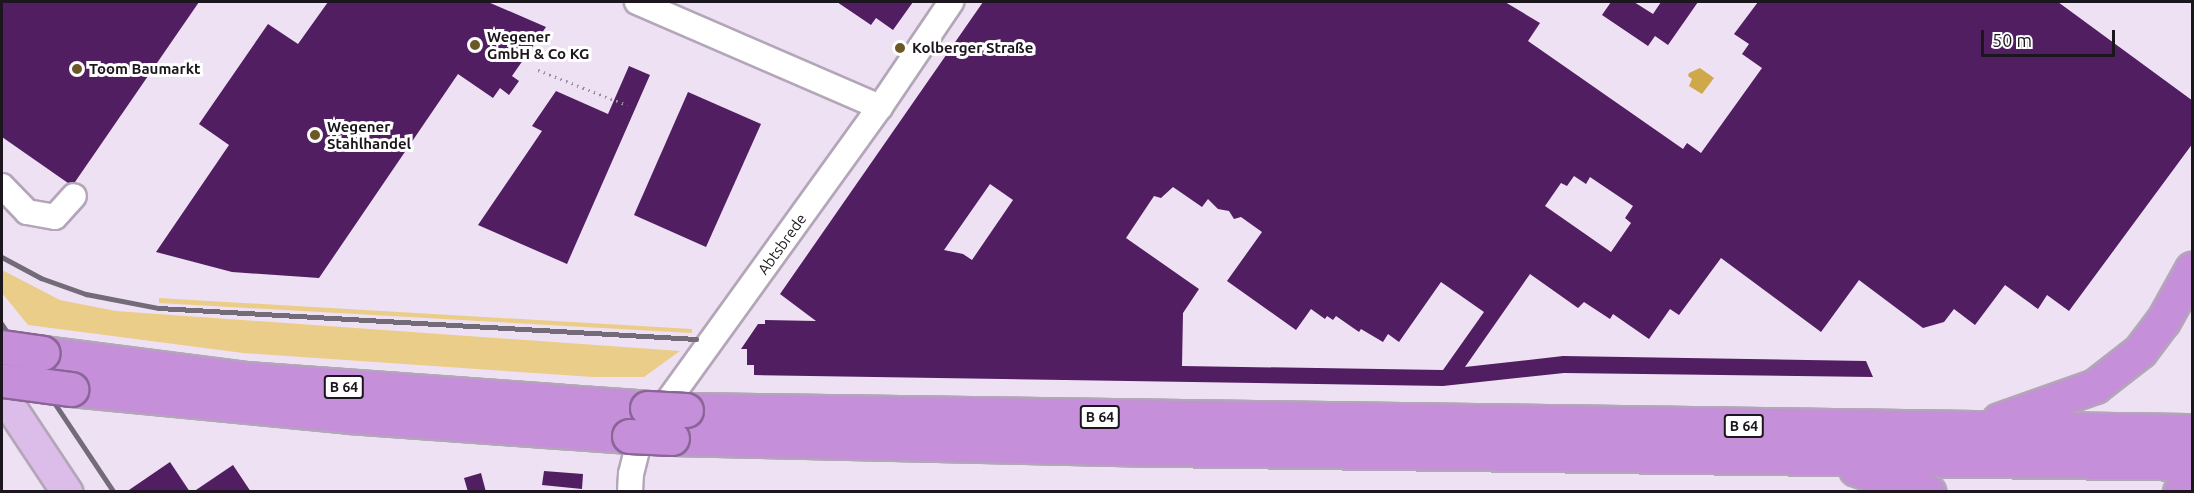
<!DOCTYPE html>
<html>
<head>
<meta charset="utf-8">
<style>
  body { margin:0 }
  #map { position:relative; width:2194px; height:493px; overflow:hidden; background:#efe1f4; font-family:Ubuntu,sans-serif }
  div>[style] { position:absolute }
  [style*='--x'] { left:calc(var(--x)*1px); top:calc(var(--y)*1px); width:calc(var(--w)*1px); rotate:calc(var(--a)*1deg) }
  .green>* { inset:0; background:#eacd88 }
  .water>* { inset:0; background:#cfa949 }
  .building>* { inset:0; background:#511e62 }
  .path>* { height:3px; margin-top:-1.5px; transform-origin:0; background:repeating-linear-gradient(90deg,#9a909e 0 1.5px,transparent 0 6px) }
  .roads { filter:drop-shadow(2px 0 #b3a6b8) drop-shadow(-2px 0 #b3a6b8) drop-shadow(0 2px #b3a6b8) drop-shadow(0 -2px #b3a6b8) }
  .minor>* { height:24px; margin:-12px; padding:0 12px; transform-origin:12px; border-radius:12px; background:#fff }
  .major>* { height:30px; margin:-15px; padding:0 15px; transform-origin:15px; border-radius:15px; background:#dcbce8 }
  .highway>* { height:33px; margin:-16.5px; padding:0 16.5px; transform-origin:16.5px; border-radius:16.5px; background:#c58fd9 }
  .rail>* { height:4.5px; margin:-2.25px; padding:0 2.25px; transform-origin:2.25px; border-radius:2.25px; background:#736b77 }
  .bridges { filter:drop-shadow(2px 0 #8a6598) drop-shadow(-2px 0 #8a6598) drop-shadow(0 2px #8a6598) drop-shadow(0 -2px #8a6598) }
  .highway-bridge>* { height:33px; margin:-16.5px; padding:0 16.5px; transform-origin:16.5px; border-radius:16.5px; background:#c58fd9 }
  .dots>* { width:16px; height:16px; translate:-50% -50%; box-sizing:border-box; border:3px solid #fff; border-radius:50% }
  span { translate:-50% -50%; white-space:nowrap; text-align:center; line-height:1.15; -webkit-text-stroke:6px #fff; paint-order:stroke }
  .shield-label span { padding:2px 4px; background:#fff; border:2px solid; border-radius:4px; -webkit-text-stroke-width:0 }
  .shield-label { font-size:14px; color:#1c171e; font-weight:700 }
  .poi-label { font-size:15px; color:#1c171e; font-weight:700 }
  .left { translate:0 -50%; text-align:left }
  .street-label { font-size:15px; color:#1c171e }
  .frame { position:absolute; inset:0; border:3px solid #1c171e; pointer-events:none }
  .scale { position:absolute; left:1981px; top:30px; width:134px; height:27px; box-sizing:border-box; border:3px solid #1c171e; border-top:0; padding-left:8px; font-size:18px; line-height:21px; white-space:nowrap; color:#1c171e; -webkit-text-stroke:4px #fff; paint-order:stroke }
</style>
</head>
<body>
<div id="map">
  <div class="green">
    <div style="clip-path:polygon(2px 270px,60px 300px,116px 311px,680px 351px,644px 377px,593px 377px,243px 353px,28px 325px,2px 293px)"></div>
    <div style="clip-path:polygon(159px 298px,692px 329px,692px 333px,159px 303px)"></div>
  </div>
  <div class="water">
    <div style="clip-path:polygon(1700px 68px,1714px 78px,1702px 94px,1689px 86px,1692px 79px,1688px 76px,1689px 73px)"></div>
  </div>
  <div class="building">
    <div style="clip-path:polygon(2px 2px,199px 2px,75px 182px,68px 183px,2px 137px)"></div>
    <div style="clip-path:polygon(328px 2px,488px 2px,546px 27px,512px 76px,519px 81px,509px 95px,500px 88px,493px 98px,458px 74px,319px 278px,232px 272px,156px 252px,229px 145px,199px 124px,268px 24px,298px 44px)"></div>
    <div style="clip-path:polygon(837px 2px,913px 2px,893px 30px,876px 18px,871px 25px)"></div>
    <div style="clip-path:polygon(evenodd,983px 2px,1505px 2px,1540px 23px,1528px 41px,1683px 149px,1687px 143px,1701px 153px,1762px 68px,1742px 54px,1749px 44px,1734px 34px,1758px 2px,2058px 2px,2193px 101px,2193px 143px,2069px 311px,2047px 295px,2038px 309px,2005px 285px,1975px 325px,1954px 309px,1944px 322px,1923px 328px,1859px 280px,1821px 332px,1721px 258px,1679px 315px,1670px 309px,1649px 339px,1613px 314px,1610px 319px,1584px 302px,1578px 308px,1530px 274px,1465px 367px,1563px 356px,1866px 361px,1873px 377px,1564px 373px,1443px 386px,754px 375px,754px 365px,747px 365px,747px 349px,741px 349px,758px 324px,765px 324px,765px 320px,816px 321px,780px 294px,983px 2px,1574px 176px,1586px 184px,1590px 177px,1633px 206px,1625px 218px,1631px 223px,1611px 252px,1545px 206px,1561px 183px,1567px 186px,1574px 176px,983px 2px,990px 184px,1013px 200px,972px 260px,963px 254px,944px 250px,990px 184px,983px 2px,1173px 187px,1202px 207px,1208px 199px,1218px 209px,1229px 211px,1234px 219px,1241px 217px,1262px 232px,1227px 281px,1296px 330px,1311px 309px,1325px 319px,1327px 316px,1333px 320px,1336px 316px,1359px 332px,1361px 329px,1383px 342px,1388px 334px,1399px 342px,1441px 282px,1484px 312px,1443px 370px,1182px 366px,1183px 313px,1199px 289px,1126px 238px,1154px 196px,1161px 198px,1173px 187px)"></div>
    <div style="clip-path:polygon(1611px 2px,1634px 2px,1653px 14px,1661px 2px,1698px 2px,1668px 45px,1655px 36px,1648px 46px,1602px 15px)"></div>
    <div style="clip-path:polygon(629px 66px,650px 75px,567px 264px,478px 225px,542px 131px,532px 126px,556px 91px,608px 114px)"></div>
    <div style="clip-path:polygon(688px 92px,761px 124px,706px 247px,634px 215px)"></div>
    <div style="clip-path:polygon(170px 462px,190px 492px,126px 492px)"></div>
    <div style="clip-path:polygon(233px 465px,251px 492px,193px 492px)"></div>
    <div style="clip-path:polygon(544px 471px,583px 474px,582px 489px,542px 485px)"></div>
    <div style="clip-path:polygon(481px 473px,486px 492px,468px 492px,464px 478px)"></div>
  </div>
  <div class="path">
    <div style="--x:538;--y:70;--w:96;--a:21.5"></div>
  </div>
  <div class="roads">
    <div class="minor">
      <div style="--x:637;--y:2;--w:265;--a:23.4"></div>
      <div style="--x:2;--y:186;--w:36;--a:46"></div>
      <div style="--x:27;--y:212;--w:28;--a:10"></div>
      <div style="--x:55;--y:217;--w:28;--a:-48"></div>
      <div style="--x:630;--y:492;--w:18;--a:-87"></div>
      <div style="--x:631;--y:474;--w:34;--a:-76"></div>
      <div style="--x:639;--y:441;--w:412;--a:-54.2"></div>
      <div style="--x:880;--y:107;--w:127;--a:-55.9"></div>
    </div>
    <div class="major">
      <div style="--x:2;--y:394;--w:118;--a:56.4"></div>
    </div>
    <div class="highway">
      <div style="--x:43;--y:353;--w:205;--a:7.3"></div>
      <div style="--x:246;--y:379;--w:402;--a:4.1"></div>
      <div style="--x:71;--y:389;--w:279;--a:5.5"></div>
      <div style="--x:349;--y:416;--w:281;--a:4.1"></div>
      <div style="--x:686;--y:410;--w:1506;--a:0.8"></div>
      <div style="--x:1999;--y:420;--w:102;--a:-19.5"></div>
      <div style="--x:2095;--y:386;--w:57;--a:-37.9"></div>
      <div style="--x:2140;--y:351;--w:38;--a:-53"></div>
      <div style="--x:2163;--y:321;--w:60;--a:-60.9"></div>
      <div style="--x:672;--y:438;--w:485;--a:1.3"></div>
      <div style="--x:1157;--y:449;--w:1035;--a:0.77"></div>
      <div style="--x:1856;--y:469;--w:76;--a:17.7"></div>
      <div style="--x:2180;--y:492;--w:14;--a:-30"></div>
    </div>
  </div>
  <div class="rail">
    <div style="--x:2;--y:257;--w:44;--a:28.3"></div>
    <div style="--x:41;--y:278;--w:48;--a:19.6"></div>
    <div style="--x:86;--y:294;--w:74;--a:10.9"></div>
    <div style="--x:159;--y:308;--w:538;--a:3.3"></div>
    <div style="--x:2;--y:324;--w:202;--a:56.3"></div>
  </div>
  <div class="bridges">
    <div class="highway-bridge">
      <div style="--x:2;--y:347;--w:41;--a:8.3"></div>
      <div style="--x:2;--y:380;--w:70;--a:7.4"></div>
      <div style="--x:647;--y:408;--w:39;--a:3"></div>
      <div style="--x:629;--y:436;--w:43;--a:2.7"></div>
    </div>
  </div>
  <div class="dots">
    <div style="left:475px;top:45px;background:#6c5827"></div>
    <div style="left:900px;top:48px;background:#6c5827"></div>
    <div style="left:77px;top:69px;background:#6c5827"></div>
    <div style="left:315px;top:135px;background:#6c5827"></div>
  </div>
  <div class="shield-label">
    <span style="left:344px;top:387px">B 64</span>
    <span style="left:1100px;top:417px">B 64</span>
    <span style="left:1744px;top:426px">B 64</span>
  </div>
  <div class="poi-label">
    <span class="left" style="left:487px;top:45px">Wegener<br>GmbH &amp; Co KG</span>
    <span class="left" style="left:912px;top:48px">Kolberger Straße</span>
    <span class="left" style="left:89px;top:69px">Toom Baumarkt</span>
    <span class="left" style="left:327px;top:135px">Wegener<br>Stahlhandel</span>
  </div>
  <div class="street-label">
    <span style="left:782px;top:244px;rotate:-54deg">Abtsbrede</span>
  </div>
  <div class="frame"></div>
  <div class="scale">50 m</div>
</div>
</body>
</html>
